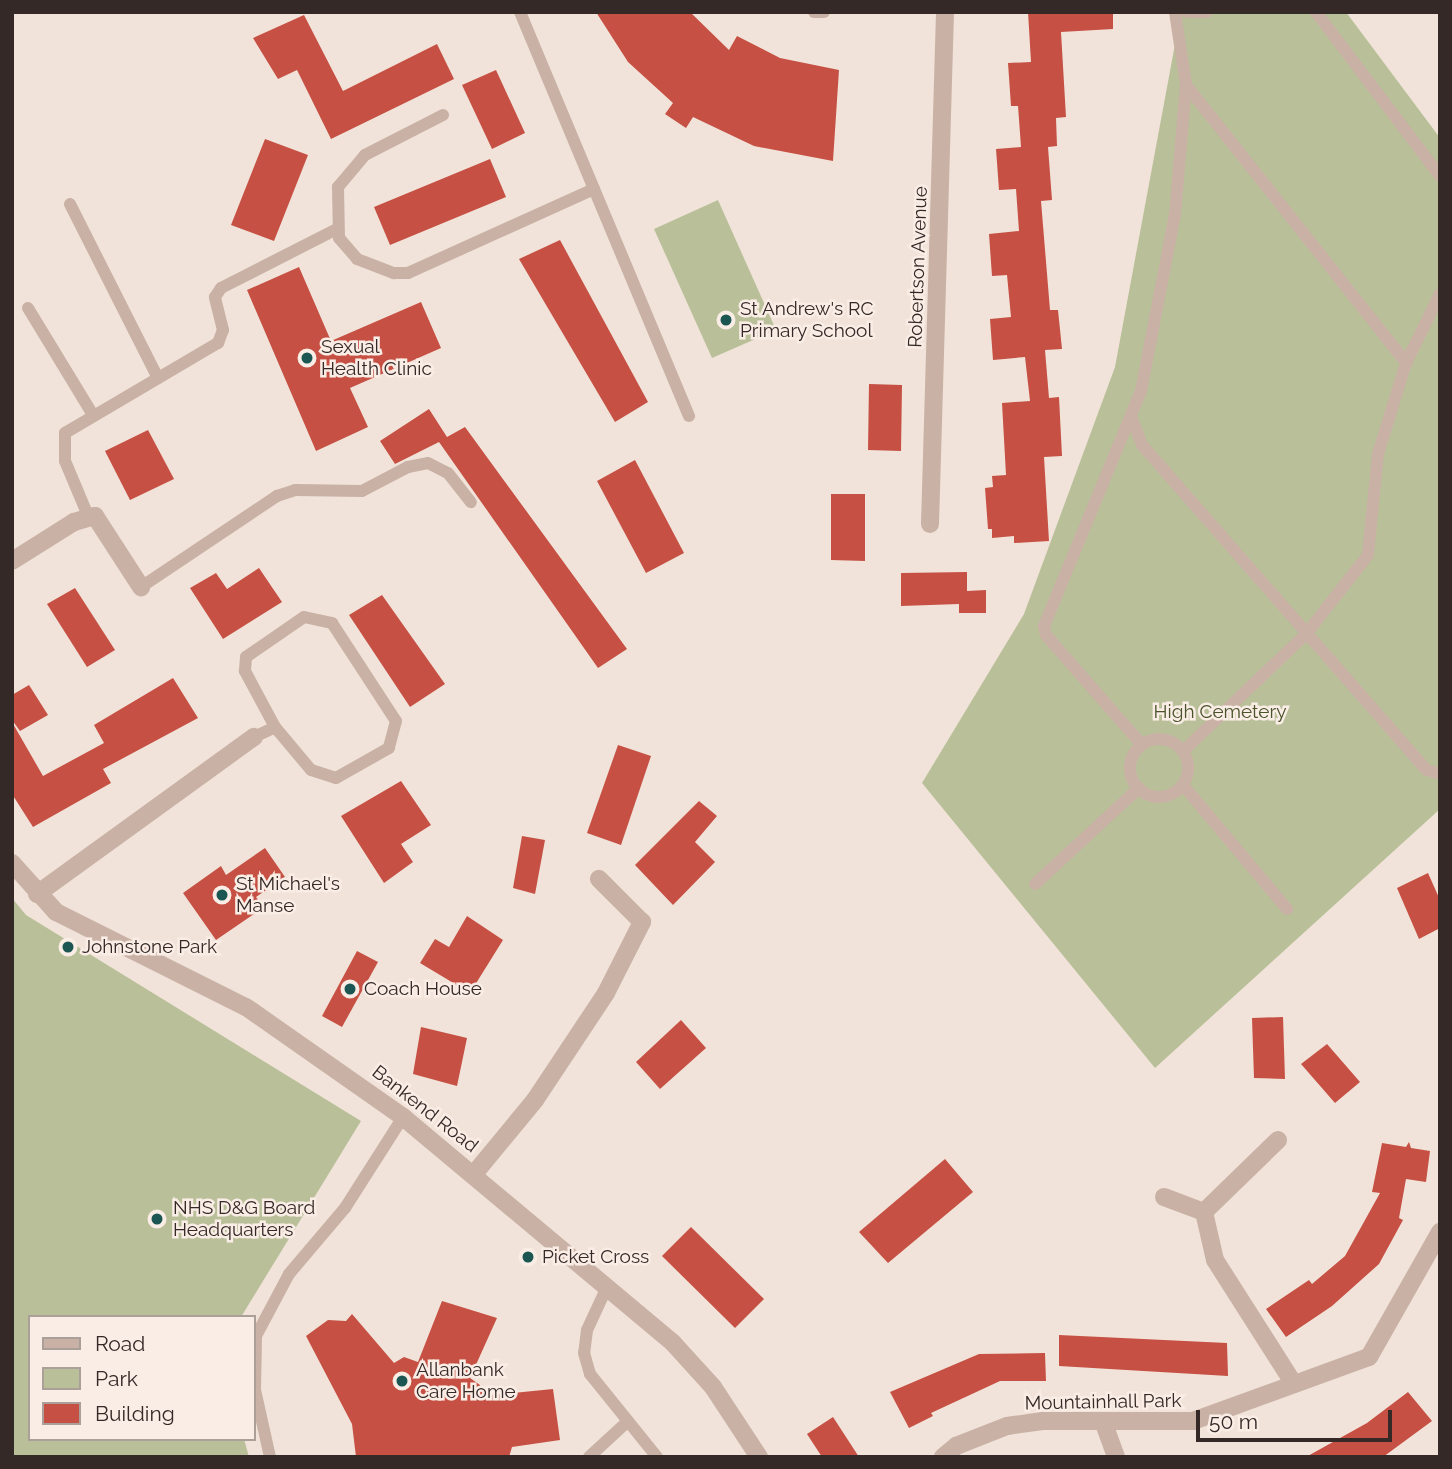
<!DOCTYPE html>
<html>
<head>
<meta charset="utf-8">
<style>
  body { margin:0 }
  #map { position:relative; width:1452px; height:1469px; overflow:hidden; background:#f1e3d9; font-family:Raleway,sans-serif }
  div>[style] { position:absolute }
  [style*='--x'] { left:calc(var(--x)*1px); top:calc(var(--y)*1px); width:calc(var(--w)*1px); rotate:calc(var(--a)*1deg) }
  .green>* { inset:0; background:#b9c099 }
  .building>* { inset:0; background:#c65043 }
  .service>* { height:12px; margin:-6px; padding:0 6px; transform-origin:6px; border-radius:6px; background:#c9b1a5 }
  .service>.ring { margin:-6px; padding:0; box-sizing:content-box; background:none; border:12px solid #c9b1a5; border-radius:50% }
  .minor>* { height:18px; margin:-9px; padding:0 9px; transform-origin:9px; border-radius:9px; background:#c9b1a5 }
  .tertiary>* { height:18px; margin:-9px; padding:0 9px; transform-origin:9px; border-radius:9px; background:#c9b1a5 }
  .dots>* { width:19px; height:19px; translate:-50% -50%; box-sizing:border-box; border:4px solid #f9ede6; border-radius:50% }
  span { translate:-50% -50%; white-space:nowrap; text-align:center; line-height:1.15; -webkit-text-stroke:5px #f9ede6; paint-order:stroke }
  .street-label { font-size:19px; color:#352927 }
  .poi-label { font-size:19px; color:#352927 }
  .left { translate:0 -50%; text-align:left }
  .park-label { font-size:19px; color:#4a532a }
  .frame { position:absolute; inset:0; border:14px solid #352927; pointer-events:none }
  .legend { position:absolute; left:28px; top:1315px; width:228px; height:126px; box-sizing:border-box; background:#f9ede6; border:2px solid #ab9f9a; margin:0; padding:9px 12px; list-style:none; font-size:21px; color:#352927 }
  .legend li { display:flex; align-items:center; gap:14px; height:35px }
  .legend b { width:35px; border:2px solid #ab9f9a }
  .scale { position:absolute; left:1196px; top:1410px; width:196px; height:32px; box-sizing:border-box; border:4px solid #352927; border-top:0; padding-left:9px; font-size:21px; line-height:24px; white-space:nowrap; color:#352927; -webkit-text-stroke:5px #f9ede6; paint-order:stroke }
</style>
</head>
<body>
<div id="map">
  <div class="green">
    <div style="clip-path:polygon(1181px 12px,1346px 12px,1440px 138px,1440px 809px,1155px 1068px,922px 783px,1024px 614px,1115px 367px)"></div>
    <div style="clip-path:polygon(718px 200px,776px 330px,712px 358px,654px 229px)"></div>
    <div style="clip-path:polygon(12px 898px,26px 915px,361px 1121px,241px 1317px,30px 1317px,30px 1439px,244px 1439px,249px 1457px,12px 1457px)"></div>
  </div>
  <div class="building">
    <div style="clip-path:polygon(596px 12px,690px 12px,729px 50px,737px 36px,780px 58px,839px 70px,833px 161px,754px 146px,693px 117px,686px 128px,665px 114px,673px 103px,628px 62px)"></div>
    <div style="clip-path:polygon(1028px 12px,1113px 12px,1113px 29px,1061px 32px,1066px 117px,1056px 118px,1057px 146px,1048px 147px,1052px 200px,1041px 201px,1050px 310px,1058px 310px,1062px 349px,1045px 350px,1049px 398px,1059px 397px,1062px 456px,1044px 457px,1049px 541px,1014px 543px,1014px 536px,992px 538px,992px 529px,988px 529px,985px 488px,993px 487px,992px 476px,1006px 475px,1002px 403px,1030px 401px,1025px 357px,993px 360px,990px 319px,1011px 317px,1007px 275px,992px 276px,989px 234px,1019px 231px,1016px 189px,999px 190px,996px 149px,1021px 147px,1018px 106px,1011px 106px,1008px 63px,1031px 62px)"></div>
    <div style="clip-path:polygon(304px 15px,343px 91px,437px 44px,454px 79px,331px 139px,297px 70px,278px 79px,253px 38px)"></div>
    <div style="clip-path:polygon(496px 70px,525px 133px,492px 149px,462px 85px)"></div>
    <div style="clip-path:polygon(265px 139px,308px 155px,274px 241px,231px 225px)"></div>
    <div style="clip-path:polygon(490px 159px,506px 197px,390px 245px,374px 207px)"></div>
    <div style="clip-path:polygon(560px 240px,648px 402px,615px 422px,519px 259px)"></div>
    <div style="clip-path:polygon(299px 267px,331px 341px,421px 302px,441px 348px,350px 388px,368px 427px,316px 451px,247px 290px)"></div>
    <div style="clip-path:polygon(869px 384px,902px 385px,901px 451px,868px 450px)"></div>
    <div style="clip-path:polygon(429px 409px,447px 437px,465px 427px,627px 649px,598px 668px,439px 442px,395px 464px,380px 441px)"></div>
    <div style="clip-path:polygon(148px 430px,174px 479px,130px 500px,105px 451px)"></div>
    <div style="clip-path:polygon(635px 460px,684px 553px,646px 573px,597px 481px)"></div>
    <div style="clip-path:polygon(831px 494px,865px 494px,865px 561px,831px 560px)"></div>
    <div style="clip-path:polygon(259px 568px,282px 602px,223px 639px,190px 588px,216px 573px,227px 589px)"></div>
    <div style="clip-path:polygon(967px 572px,967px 591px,986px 590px,986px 613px,959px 613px,959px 604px,901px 606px,901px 573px)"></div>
    <div style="clip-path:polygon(75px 588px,115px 650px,87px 667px,47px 604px)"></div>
    <div style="clip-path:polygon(382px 595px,445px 684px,410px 707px,349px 615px)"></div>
    <div style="clip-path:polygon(173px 678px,198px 718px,103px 769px,111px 783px,33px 827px,12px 794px,12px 722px,43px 776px,104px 743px,94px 725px)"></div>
    <div style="clip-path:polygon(29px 685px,48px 715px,20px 731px,12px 720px,12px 695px)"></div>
    <div style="clip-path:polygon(618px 745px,651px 756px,621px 845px,587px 833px)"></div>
    <div style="clip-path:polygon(401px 781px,431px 825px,401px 844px,413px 862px,384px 883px,341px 816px)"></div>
    <div style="clip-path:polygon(699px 801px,717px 816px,695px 842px,715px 862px,673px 905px,635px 865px)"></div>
    <div style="clip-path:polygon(522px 836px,545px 840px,535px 894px,513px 888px)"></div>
    <div style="clip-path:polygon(265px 848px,285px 877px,256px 897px,261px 904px,254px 914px,216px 940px,183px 893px,221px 866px,226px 875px)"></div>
    <div style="clip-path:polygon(1428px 873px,1440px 900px,1440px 928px,1419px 939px,1397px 888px)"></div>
    <div style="clip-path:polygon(467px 916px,503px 940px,470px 993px,420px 963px,435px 939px,449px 947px)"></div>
    <div style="clip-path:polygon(357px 951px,378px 962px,342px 1027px,322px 1016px)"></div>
    <div style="clip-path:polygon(1283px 1017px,1285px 1079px,1254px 1078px,1252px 1018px)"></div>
    <div style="clip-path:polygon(681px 1020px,706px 1048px,660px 1089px,636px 1062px)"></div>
    <div style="clip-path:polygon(421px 1027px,467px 1038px,457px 1086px,413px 1074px)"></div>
    <div style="clip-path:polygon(1327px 1044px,1360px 1082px,1335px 1103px,1301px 1064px)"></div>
    <div style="clip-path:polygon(1409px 1142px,1411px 1148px,1430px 1151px,1426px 1182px,1406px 1179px,1399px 1218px,1403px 1220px,1379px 1264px,1332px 1306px,1286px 1337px,1266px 1309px,1309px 1280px,1312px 1284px,1345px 1256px,1380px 1193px,1372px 1192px,1382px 1143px,1406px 1147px)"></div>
    <div style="clip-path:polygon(945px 1159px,973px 1192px,888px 1263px,859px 1232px)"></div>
    <div style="clip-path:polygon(691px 1227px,764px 1299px,735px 1328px,662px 1256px)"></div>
    <div style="clip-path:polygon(442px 1301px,497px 1318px,470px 1378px,480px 1385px,483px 1396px,553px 1389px,560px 1440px,512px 1447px,509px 1457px,356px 1457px,352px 1424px,306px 1336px,328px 1320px,346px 1321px,352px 1314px,394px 1363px,404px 1357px,418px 1362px)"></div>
    <div style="clip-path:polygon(1059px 1335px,1227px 1343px,1228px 1376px,1059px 1366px)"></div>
    <div style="clip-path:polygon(1045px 1353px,1046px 1381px,1000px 1381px,931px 1413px,933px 1416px,909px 1428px,890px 1392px,979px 1354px)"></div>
    <div style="clip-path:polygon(1408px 1392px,1432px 1421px,1383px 1457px,1306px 1457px,1367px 1423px)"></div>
    <div style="clip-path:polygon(833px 1417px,859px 1457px,822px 1457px,807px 1434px)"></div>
  </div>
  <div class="service">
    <div style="--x:520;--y:12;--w:438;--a:67.3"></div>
    <div style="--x:814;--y:12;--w:10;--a:0"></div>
    <div style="--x:1175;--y:12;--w:74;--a:81.4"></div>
    <div style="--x:1187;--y:12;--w:20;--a:0"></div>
    <div style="--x:1316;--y:12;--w:206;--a:52.9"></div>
    <div style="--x:443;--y:115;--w:88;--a:152.9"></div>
    <div style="--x:365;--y:155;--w:42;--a:130.2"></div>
    <div style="--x:338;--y:187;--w:51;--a:88.9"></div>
    <div style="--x:339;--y:238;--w:28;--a:49"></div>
    <div style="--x:357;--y:259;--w:40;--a:21"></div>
    <div style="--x:394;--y:273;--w:14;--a:0"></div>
    <div style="--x:408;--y:273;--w:204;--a:-24.3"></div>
    <div style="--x:70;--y:204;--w:195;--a:63.2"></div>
    <div style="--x:28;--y:308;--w:125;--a:58.7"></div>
    <div style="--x:1406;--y:363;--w:77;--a:-63.8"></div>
    <div style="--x:1131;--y:416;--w:31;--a:69"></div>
    <div style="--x:1142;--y:445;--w:432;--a:48.8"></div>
    <div style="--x:1427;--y:770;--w:14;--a:17"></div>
    <div style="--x:89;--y:518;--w:62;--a:-112.8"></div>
    <div style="--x:65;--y:461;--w:28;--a:-90"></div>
    <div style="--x:65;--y:433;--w:178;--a:-30.5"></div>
    <div style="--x:218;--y:343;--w:14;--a:-69"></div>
    <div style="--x:223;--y:330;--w:34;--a:-104"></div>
    <div style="--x:215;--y:297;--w:11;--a:-56"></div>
    <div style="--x:221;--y:288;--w:130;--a:-27"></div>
    <div style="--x:141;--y:587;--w:164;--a:-33.8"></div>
    <div style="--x:277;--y:496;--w:19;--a:-18"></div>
    <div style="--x:295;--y:490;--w:67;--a:0.9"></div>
    <div style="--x:362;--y:491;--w:52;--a:-27.6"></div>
    <div style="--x:408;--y:467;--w:20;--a:-11"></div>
    <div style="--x:428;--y:463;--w:22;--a:27"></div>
    <div style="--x:448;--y:473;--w:37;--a:52"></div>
    <div style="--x:254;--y:737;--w:23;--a:-25"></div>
    <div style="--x:275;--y:727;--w:64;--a:-118.2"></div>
    <div style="--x:245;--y:671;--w:14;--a:-86"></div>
    <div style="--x:246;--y:657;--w:70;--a:-34.6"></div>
    <div style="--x:304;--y:617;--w:29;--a:12"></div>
    <div style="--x:332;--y:623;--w:117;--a:56.9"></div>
    <div style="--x:396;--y:721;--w:28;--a:105"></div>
    <div style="--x:389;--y:748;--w:61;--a:150.5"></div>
    <div style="--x:336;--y:778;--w:26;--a:-162"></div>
    <div style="--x:311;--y:770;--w:56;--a:-129.9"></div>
    <div class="ring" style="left:1130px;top:739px;width:46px;height:46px"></div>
    <div style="--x:1142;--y:745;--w:146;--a:-131.1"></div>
    <div style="--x:1046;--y:635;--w:9;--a:-103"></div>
    <div style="--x:1044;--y:626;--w:254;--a:-67.6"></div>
    <div style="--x:1141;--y:391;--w:179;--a:-79.1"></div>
    <div style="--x:1175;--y:215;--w:130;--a:-85.2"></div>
    <div style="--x:1186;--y:85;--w:355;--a:51.6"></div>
    <div style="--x:1406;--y:363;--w:95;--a:107.1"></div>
    <div style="--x:1378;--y:454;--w:101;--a:95.7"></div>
    <div style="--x:1368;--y:555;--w:100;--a:128.1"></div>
    <div style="--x:1306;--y:634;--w:170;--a:136.4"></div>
    <div style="--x:1183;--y:785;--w:162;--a:50"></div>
    <div style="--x:1035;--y:884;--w:142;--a:-42.7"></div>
    <div style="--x:607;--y:1287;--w:47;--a:114.9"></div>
    <div style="--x:587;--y:1330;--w:23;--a:97"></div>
    <div style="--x:584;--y:1353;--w:22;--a:74"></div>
    <div style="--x:590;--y:1374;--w:107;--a:51.1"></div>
    <div style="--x:270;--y:1457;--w:69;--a:-102.6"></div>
    <div style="--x:255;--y:1390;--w:54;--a:-88.9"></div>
    <div style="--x:256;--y:1336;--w:70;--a:-62"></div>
    <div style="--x:289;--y:1274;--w:87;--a:-49.7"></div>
    <div style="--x:345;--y:1208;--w:108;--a:-57.5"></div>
    <div style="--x:589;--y:1457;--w:53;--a:-42.7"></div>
  </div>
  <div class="minor">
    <div style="--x:930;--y:524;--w:512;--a:-88.32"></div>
    <div style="--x:12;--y:561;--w:73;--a:-32.2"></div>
    <div style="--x:74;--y:522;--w:22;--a:-16"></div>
    <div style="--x:95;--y:516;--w:85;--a:57.1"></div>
    <div style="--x:37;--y:894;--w:268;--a:-35.9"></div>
    <div style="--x:1278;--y:1140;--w:103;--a:135.8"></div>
    <div style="--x:1204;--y:1212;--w:49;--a:77.1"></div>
    <div style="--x:1215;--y:1260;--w:147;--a:57.5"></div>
    <div style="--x:474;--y:1174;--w:96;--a:-50.5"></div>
    <div style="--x:535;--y:1100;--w:128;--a:-56.4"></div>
    <div style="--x:606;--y:993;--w:80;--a:-63.1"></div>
    <div style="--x:642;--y:922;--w:61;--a:-135"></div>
    <div style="--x:1164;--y:1197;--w:43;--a:20.6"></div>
    <div style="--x:1103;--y:1421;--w:38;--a:70"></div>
    <div style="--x:943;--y:1457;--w:17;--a:-40"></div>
    <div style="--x:956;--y:1446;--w:55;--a:-21.4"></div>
    <div style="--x:1007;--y:1426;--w:36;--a:-8"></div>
    <div style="--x:1043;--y:1421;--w:150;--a:0"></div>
    <div style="--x:1193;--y:1421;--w:187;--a:-20"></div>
    <div style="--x:1369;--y:1357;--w:144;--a:-60.4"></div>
  </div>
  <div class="tertiary">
    <div style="--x:12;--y:863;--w:66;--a:48.1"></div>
    <div style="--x:56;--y:912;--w:212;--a:26.6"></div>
    <div style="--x:246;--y:1007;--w:192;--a:35"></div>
    <div style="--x:403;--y:1117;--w:352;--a:39.9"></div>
    <div style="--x:673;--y:1343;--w:59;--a:47.7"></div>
    <div style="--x:713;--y:1387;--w:84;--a:56.7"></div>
  </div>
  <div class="dots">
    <div style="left:726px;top:320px;background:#1c5652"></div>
    <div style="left:307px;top:358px;background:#1c5652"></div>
    <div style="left:222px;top:895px;background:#1c5652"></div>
    <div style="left:68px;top:947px;background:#1c5652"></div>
    <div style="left:350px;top:989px;background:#1c5652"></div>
    <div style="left:157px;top:1219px;background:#1c5652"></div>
    <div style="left:528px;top:1257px;background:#1c5652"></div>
    <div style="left:402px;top:1381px;background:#1c5652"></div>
  </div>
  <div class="street-label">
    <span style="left:918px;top:267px;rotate:-88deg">Robertson Avenue</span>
    <span style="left:425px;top:1109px;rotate:38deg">Bankend Road</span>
    <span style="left:1103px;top:1402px;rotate:-1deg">Mountainhall Park</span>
  </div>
  <div class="poi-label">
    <span class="left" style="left:740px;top:320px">St Andrew's RC<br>Primary School</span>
    <span class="left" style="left:321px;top:358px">Sexual<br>Health Clinic</span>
    <span class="left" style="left:236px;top:895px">St Michael's<br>Manse</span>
    <span class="left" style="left:82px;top:947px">Johnstone Park</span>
    <span class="left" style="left:364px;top:989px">Coach House</span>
    <span class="left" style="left:173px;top:1219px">NHS D&amp;G Board<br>Headquarters</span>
    <span class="left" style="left:542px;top:1257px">Picket Cross</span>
    <span class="left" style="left:416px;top:1381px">Allanbank<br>Care Home</span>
  </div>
  <div class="park-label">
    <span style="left:1220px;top:712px">High Cemetery</span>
  </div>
  <div class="frame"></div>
  <ul class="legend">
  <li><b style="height:9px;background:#c9b1a5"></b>Road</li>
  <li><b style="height:19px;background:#b9c099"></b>Park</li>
  <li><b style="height:19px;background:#c65043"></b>Building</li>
  </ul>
  <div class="scale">50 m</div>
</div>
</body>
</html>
